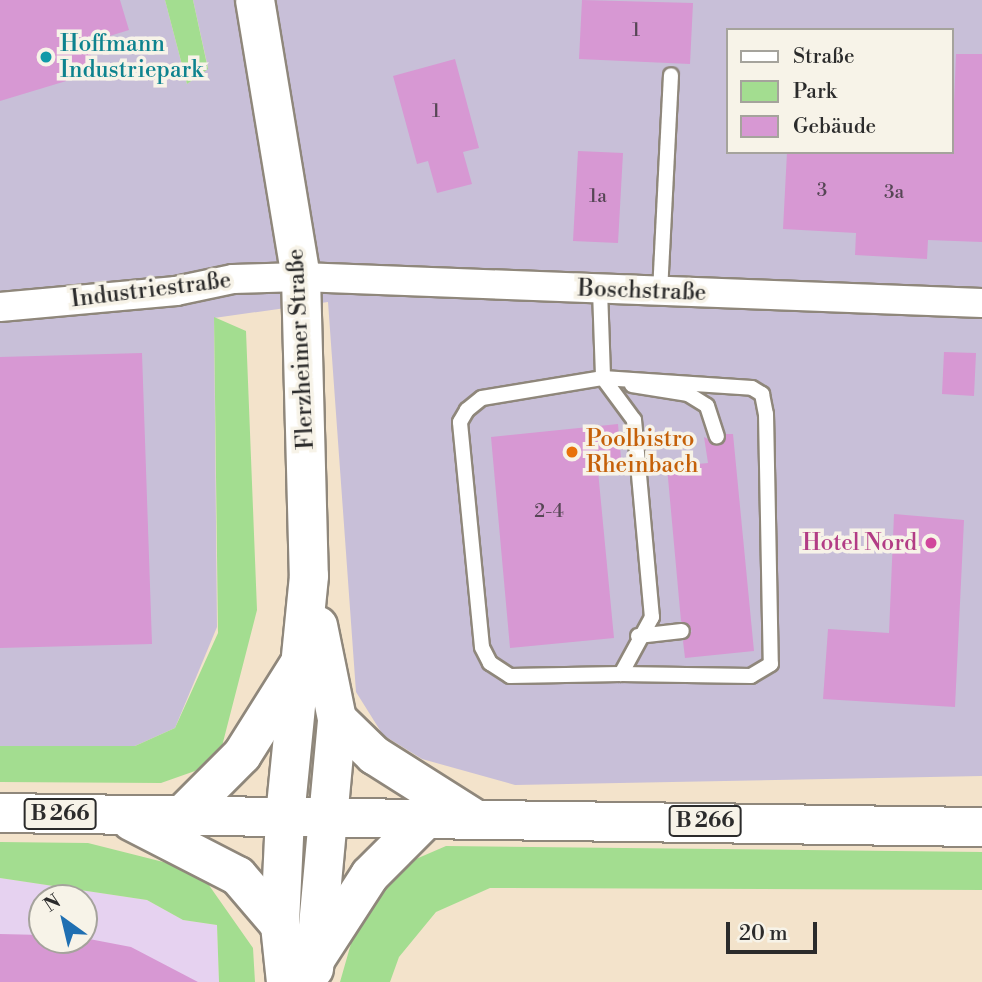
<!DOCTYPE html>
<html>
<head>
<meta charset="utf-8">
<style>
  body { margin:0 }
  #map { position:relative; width:982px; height:982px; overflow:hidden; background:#f3e3cb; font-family:"Libre Bodoni",serif }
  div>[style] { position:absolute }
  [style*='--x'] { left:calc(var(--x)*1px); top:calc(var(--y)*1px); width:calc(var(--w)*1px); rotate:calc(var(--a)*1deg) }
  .built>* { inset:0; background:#e6d2f0 }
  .industrial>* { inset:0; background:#c8bfd8 }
  .green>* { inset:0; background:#a3dd90 }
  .building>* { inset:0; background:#d798d3 }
  .roads { filter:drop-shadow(2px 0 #8f877b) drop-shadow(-2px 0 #8f877b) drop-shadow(0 2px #8f877b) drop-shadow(0 -2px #8f877b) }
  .service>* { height:14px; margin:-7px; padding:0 7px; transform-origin:7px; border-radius:7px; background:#fff }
  .minor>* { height:28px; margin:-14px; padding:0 14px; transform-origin:14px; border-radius:14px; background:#fff }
  .secondary>* { height:38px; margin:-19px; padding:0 19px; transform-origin:19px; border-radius:19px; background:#fff }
  .primary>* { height:38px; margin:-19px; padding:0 19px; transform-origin:19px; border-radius:19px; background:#fff }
  .dots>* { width:19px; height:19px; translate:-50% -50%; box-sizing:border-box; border:4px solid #f7f3e8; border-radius:50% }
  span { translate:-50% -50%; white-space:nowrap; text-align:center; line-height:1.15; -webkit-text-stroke:7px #f7f3e8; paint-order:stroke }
  .number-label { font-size:19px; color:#564655 }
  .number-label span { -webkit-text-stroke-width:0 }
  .shield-label span { padding:2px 5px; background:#f7f3e8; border:2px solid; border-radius:5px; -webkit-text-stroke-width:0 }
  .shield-label { font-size:21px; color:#2b2b2b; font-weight:700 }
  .culture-label { font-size:23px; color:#0d838f }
  .left { translate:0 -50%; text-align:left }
  .street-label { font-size:23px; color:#2b2b2b }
  .food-label { font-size:23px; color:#c56008 }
  .hotel-label { font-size:23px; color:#b23c85 }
  .right { translate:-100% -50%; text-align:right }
  .legend { position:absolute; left:726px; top:28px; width:228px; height:126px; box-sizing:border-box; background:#f7f3e8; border:2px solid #a5a39c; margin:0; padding:9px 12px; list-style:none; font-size:21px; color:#2b2b2b }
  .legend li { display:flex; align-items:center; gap:14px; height:35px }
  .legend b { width:35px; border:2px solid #a5a39c }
  .north { position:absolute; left:28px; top:884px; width:70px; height:70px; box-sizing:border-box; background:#f7f3e8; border:2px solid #a5a39c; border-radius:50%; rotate:326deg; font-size:19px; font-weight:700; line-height:28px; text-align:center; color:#2b2b2b }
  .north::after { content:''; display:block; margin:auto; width:24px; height:32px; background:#1f6fb2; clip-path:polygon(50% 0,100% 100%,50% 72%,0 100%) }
  .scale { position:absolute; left:726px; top:922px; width:91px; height:32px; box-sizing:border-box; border:4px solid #2b2b2b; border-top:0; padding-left:9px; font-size:21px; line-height:24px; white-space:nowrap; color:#2b2b2b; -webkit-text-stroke:5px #f7f3e8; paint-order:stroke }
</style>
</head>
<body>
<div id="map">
  <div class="built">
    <div style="clip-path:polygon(evenodd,0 878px,147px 900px,183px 920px,217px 925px,219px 982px,0 982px,0 878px,42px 898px,84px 898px,84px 940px,42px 940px,42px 898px)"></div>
  </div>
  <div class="industrial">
    <div style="clip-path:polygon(evenodd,0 0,165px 0,187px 84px,208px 68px,193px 0,982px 0,982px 776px,515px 785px,422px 759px,383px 735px,356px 692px,328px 302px,214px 318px,217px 627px,175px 728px,135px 746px,0 746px,0 0,728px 30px,952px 30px,952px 152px,728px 152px,728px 30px)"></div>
  </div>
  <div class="green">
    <div style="clip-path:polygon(165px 0,193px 0,208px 69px,187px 84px)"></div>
    <div style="clip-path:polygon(214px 317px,246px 331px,257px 610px,220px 754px,195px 771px,161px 783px,0 782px,0 746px,135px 746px,175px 728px,218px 633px)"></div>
    <div style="clip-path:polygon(0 842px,88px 843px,199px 871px,253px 948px,255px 982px,219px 982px,217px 925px,183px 920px,147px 900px,0 878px)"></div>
    <div style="clip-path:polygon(446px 846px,982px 852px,982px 890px,490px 888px,436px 912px,399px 957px,390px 982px,340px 982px,356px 926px,374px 893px,409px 862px)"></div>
  </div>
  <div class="building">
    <div style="clip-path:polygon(0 0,120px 0,129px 30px,87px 43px,96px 72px,0 101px)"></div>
    <div style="clip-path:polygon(582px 0,693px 3px,690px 64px,579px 59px)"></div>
    <div style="clip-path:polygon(956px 54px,982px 54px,982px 242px,928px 240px,927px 259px,855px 255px,856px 233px,783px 229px,787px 152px,952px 152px)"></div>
    <div style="clip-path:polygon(455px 59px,479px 148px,463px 152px,472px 184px,437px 193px,428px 161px,417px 164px,393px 76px)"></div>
    <div style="clip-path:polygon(578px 151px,623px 153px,618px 243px,573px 241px)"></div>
    <div style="clip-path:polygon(944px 352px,976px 353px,974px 396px,942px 394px)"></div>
    <div style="clip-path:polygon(142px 353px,152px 644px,0 648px,0 357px)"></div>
    <div style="clip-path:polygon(618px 424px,622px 469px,598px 471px,614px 638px,510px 648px,491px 437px)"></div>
    <div style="clip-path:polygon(726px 434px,733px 434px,754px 651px,685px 658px,683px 641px,692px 631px,681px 621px,667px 467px,708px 463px,704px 437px,719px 445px)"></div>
    <div style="clip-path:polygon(894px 514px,964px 520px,955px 707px,823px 699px,828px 629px,889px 633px)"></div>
    <div style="clip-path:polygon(0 934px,42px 935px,42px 940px,84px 938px,131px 947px,198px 982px,0 982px)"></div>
  </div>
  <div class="roads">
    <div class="service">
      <div style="--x:600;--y:290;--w:88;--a:88"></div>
      <div style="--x:603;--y:378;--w:52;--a:53.6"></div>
      <div style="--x:634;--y:420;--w:198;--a:84.8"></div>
      <div style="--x:652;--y:617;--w:65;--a:118.5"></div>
      <div style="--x:621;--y:674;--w:111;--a:179"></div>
      <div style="--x:510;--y:676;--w:24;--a:-147"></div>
      <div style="--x:490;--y:663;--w:18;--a:-117"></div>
      <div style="--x:482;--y:647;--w:226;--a:-95.6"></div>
      <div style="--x:460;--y:422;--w:14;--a:-60"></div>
      <div style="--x:467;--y:410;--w:19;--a:-39"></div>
      <div style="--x:482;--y:398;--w:123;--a:-9.4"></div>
      <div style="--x:603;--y:378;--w:149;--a:3.8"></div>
      <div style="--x:752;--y:388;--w:12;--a:31"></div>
      <div style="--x:762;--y:394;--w:20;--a:79"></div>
      <div style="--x:766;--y:414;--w:250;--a:88.9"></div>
      <div style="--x:771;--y:664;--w:23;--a:149"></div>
      <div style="--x:751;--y:676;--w:130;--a:-179.1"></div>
      <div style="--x:660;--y:292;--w:217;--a:-87.1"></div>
      <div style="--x:632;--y:385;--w:57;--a:9.1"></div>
      <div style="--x:688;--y:394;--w:22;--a:32"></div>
      <div style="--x:707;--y:406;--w:32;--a:72"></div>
      <div style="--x:638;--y:636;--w:44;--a:-6.5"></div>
    </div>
    <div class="minor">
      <div style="--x:0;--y:307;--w:177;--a:-5.2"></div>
      <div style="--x:176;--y:291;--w:58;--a:-11.9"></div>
      <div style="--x:233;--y:279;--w:68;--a:-1.7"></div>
      <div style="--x:301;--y:277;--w:681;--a:2.19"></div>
    </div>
    <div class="secondary">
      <div style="--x:255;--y:0;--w:281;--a:80.6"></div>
      <div style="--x:301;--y:277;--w:299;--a:88.5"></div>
      <div style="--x:309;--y:576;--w:242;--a:95.7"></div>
      <div style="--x:285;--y:817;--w:108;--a:92.7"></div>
      <div style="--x:280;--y:925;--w:57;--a:84"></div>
      <div style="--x:314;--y:969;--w:251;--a:-84.7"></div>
      <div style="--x:337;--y:719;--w:95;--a:-101.5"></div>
    </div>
    <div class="primary">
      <div style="--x:337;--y:719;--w:52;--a:44.2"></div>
      <div style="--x:374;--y:755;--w:116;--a:32.3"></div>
      <div style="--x:0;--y:813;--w:982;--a:0.82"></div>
      <div style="--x:181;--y:816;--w:86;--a:-45"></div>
      <div style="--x:242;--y:755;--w:115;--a:-57.8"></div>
      <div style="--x:131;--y:821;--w:120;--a:27.2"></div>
      <div style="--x:238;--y:876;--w:65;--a:49.4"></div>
      <div style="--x:315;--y:960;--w:101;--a:-57.1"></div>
      <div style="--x:370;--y:875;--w:83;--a:-45"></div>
    </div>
  </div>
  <div class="dots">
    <div style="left:46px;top:57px;background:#0f9aa8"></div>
    <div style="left:572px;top:452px;background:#e8710a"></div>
    <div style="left:931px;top:543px;background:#d1479c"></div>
  </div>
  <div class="number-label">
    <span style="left:636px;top:31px">1</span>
    <span style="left:436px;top:112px">1</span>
    <span style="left:822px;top:191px">3</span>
    <span style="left:894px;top:193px">3a</span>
    <span style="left:598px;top:197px">1a</span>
    <span style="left:549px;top:512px">2-4</span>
  </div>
  <div class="shield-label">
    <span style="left:60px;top:814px">B 266</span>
    <span style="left:705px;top:821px">B 266</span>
  </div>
  <div class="culture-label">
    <span class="left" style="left:60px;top:57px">Hoffmann<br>Industriepark</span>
  </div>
  <div class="street-label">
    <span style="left:151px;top:290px;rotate:-7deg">Industriestraße</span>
    <span style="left:642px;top:291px;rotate:2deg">Boschstraße</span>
    <span style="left:301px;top:349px;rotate:-93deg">Flerzheimer Straße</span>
  </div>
  <div class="food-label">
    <span class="left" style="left:586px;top:452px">Poolbistro<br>Rheinbach</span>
  </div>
  <div class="hotel-label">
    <span class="right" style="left:917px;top:543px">Hotel Nord</span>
  </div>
  <ul class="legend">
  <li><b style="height:9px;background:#fff"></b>Straße</li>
  <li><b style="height:19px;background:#a3dd90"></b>Park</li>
  <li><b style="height:19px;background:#d798d3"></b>Gebäude</li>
  </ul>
  <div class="north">N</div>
  <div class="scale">20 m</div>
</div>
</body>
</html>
